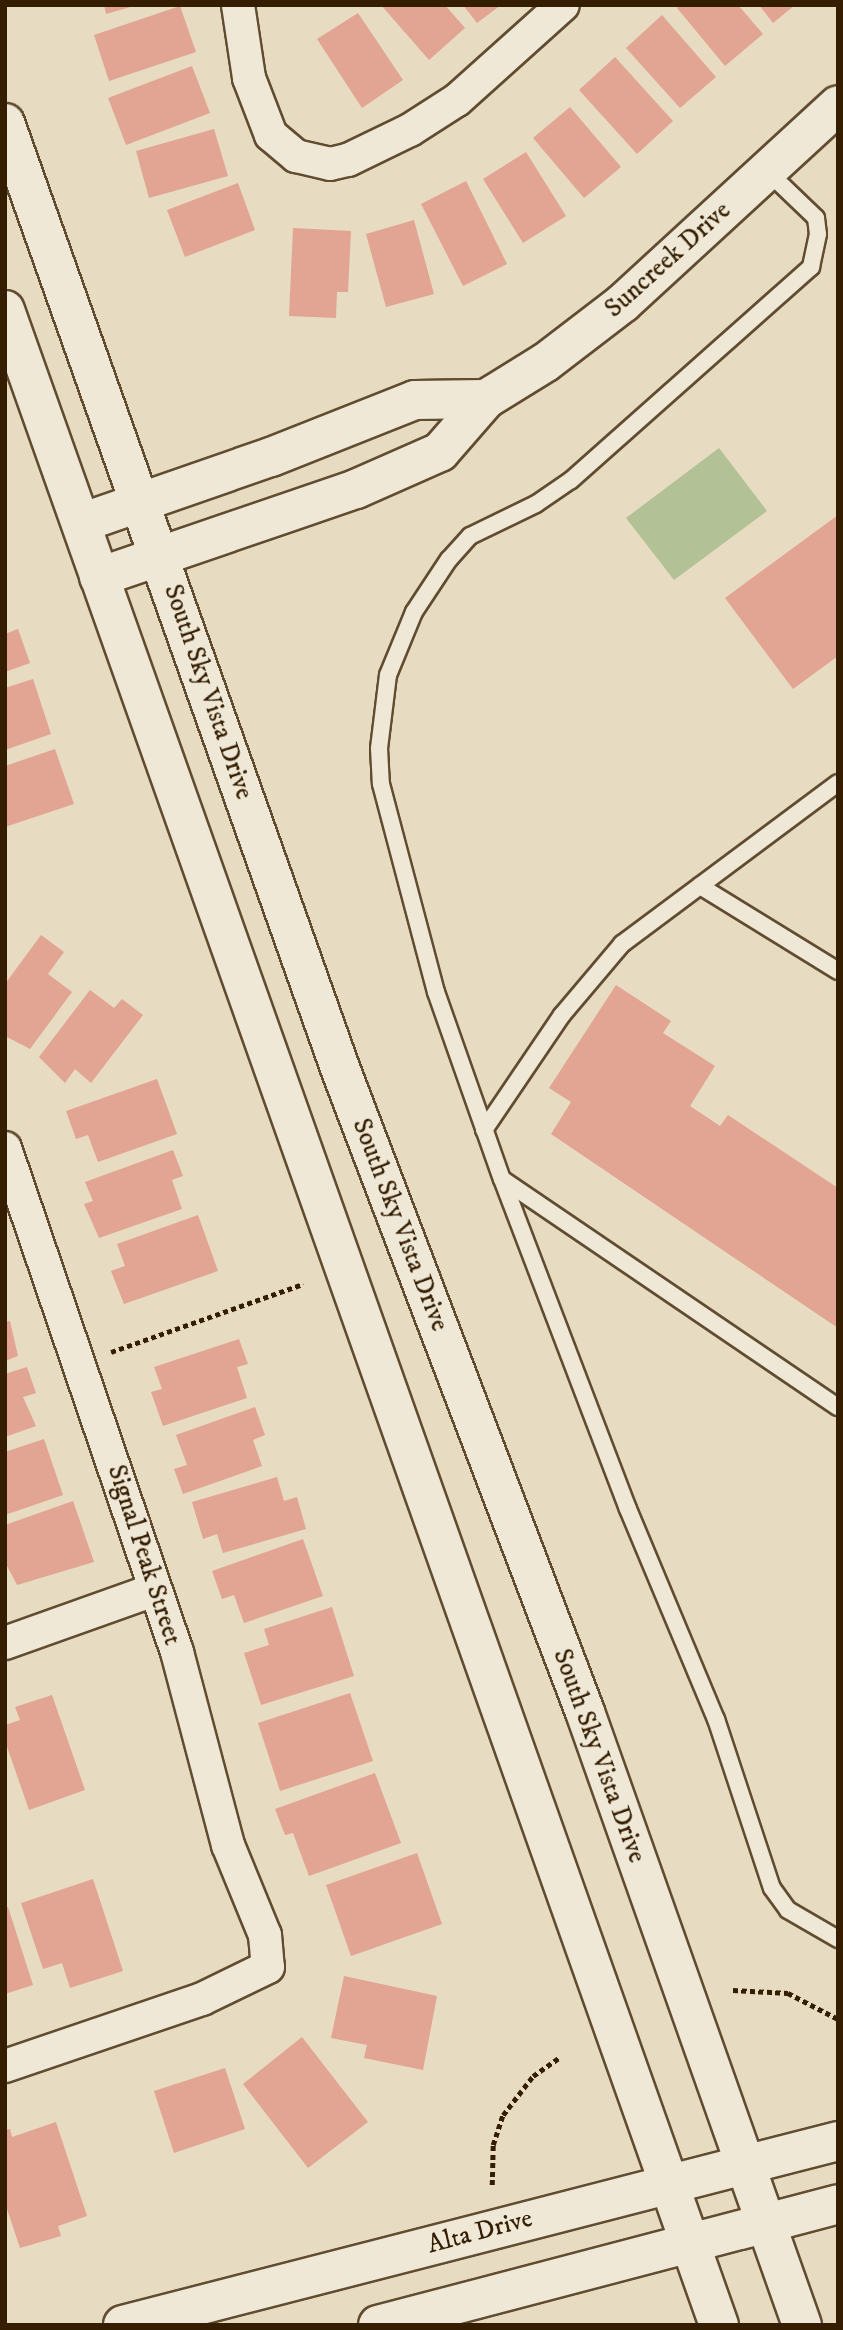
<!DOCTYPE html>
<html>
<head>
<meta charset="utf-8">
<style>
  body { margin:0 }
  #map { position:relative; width:843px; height:2330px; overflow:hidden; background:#e7dbc1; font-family:"IM FELL DW Pica",serif }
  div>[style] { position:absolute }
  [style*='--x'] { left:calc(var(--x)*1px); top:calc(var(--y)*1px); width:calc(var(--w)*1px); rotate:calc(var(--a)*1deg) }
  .green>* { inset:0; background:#b2c196 }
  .building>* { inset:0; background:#e2a493 }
  .path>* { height:4.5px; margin-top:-2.25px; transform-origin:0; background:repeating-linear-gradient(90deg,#341d00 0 5px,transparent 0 8.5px) }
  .roads { filter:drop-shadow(2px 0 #614c30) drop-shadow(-2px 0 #614c30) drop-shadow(0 2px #614c30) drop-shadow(0 -2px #614c30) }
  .lane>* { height:16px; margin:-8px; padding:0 8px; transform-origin:8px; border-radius:8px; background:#efe8d7 }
  .street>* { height:32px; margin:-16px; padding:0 16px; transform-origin:16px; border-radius:16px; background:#efe8d7 }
  .secondary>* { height:38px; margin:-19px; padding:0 19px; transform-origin:19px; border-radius:19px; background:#efe8d7 }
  span { translate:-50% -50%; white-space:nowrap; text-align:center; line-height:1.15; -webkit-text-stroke:5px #efe8d7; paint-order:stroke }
  .street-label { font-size:26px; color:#341d00 }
  .frame { position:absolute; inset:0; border:7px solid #341d00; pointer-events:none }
</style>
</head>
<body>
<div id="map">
  <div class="green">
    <div style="clip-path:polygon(719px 448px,767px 511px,674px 580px,626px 518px)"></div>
  </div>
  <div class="building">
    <div style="clip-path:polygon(104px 5px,134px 5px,134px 6px,106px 14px)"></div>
    <div style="clip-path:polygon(381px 5px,445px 5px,465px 28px,429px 60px)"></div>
    <div style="clip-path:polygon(463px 5px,501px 5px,477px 23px)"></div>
    <div style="clip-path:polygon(679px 5px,738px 5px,763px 34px,725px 66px,677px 8px)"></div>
    <div style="clip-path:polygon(759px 5px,795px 5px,773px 23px)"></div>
    <div style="clip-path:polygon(180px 6px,196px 52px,109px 81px,94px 35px)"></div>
    <div style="clip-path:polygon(358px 13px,403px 80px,362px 108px,317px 39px)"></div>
    <div style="clip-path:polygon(662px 15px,716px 77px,680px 108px,626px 48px)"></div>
    <div style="clip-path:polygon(615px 57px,673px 121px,637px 154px,579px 90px)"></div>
    <div style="clip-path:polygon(192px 66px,210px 113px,126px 145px,108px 98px)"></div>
    <div style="clip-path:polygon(570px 107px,621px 167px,584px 198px,533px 138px)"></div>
    <div style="clip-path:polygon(214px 129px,228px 176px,149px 198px,136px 151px)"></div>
    <div style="clip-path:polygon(526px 152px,566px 216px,523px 243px,483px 179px)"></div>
    <div style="clip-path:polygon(466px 181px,507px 264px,463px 286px,421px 204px)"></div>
    <div style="clip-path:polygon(238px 183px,255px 230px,185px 257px,167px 210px)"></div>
    <div style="clip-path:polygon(414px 220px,434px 294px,386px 307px,366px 234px)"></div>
    <div style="clip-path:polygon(293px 228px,351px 231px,348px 292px,337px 292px,336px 318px,289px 316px)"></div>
    <div style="clip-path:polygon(838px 515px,838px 656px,793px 689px,725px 598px)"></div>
    <div style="clip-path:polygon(18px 629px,30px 663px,5px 672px,5px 634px)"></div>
    <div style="clip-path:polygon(33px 679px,51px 734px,5px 750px,5px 688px)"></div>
    <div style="clip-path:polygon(55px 749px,74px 804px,5px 827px,5px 766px)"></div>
    <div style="clip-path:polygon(41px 935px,64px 952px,48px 974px,72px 992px,30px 1049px,5px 1036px,5px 984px)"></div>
    <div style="clip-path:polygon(616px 985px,671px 1021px,663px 1033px,715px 1066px,690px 1106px,720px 1126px,728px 1115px,838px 1188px,838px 1328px,551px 1134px,571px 1102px,549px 1088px)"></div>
    <div style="clip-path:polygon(90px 990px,114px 1008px,122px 999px,143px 1015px,91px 1083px,75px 1069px,65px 1083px,39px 1057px)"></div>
    <div style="clip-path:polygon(157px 1079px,177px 1134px,98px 1162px,88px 1135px,76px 1139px,66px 1111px)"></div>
    <div style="clip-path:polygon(173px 1150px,183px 1176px,172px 1180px,182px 1209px,99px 1238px,84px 1204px,93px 1201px,85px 1182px)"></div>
    <div style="clip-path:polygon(198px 1215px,218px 1271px,124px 1304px,111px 1271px,125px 1266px,117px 1244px)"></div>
    <div style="clip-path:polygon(10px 1321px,18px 1356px,5px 1361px,5px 1322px)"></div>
    <div style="clip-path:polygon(239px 1339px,248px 1364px,237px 1367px,247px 1398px,163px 1426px,151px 1392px,162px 1389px,154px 1367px)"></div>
    <div style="clip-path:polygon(27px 1367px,36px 1393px,23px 1397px,36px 1426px,5px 1437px,5px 1374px)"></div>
    <div style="clip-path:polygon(255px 1407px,265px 1435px,253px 1440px,262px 1466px,183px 1494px,174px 1469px,187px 1465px,176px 1435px)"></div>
    <div style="clip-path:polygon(44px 1439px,63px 1495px,5px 1515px,5px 1452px)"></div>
    <div style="clip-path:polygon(277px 1477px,284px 1501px,297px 1497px,306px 1529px,223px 1553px,217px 1534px,203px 1539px,192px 1502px)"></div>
    <div style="clip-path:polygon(73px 1501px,94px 1562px,17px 1585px,5px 1562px,5px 1525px)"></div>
    <div style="clip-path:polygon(303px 1539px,323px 1596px,244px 1623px,234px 1595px,222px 1599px,212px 1571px)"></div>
    <div style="clip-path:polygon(332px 1607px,354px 1676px,261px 1705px,244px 1653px,269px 1645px,264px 1629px)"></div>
    <div style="clip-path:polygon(350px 1693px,373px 1761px,280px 1791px,258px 1723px)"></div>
    <div style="clip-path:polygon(52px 1695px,85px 1790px,29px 1810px,5px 1741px,5px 1725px,20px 1720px,15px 1707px)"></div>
    <div style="clip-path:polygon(375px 1773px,401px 1843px,309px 1876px,293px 1833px,285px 1835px,275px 1809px)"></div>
    <div style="clip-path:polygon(417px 1853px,442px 1924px,351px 1956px,326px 1885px)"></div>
    <div style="clip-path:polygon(93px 1879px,123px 1971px,70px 1988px,62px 1963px,43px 1969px,21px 1903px)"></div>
    <div style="clip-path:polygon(8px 1907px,33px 1985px,5px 1994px,5px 1908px)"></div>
    <div style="clip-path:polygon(344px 1976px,437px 1996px,423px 2070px,364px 2058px,367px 2045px,331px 2038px)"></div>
    <div style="clip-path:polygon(302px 2037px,368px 2122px,308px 2168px,243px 2084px)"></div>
    <div style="clip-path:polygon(225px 2068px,245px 2129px,174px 2153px,154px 2091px)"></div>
    <div style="clip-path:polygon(56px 2122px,87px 2216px,58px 2226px,61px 2236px,20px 2248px,5px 2203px,5px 2130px,10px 2129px,12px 2137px)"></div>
  </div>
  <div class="path">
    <div style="--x:111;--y:1352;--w:204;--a:-19.5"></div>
    <div style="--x:733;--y:1990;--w:55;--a:3.1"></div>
    <div style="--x:788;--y:1993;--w:56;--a:27.5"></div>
    <div style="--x:492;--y:2185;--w:40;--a:-88.6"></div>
    <div style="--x:493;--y:2145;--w:32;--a:-72"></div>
    <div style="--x:503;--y:2115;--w:49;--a:-52.4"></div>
    <div style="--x:533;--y:2076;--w:32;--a:-35"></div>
  </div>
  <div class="roads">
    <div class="lane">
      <div style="--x:766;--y:170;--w:69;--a:43.8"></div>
      <div style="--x:816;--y:218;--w:16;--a:83"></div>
      <div style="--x:818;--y:234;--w:34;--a:102"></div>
      <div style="--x:811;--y:267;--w:321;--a:138.4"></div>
      <div style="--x:571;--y:480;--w:42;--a:145.6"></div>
      <div style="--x:536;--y:504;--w:73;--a:154.1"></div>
      <div style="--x:470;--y:536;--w:31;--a:132"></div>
      <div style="--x:449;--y:559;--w:64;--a:123.4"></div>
      <div style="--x:414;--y:612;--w:68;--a:112.4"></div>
      <div style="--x:388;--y:675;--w:74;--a:97"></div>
      <div style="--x:379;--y:748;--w:36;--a:87"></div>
      <div style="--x:381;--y:784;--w:215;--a:75.2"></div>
      <div style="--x:436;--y:992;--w:198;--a:70.6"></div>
      <div style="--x:502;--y:1179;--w:406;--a:34.2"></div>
      <div style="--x:700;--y:886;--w:162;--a:31.6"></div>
      <div style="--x:484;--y:1130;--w:139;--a:-55.9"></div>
      <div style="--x:562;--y:1015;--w:93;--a:-49.8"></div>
      <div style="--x:622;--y:944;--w:269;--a:-36.7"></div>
      <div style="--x:502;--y:1179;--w:353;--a:69.1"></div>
      <div style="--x:628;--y:1509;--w:228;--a:67.3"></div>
      <div style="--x:716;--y:1719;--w:178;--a:71.7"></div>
      <div style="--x:772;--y:1888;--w:27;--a:54"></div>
      <div style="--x:788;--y:1910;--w:58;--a:30.1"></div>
    </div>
    <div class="street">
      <div style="--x:238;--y:5;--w:74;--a:81.4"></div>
      <div style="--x:249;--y:78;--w:61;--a:68.9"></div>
      <div style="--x:271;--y:135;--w:33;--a:40"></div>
      <div style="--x:296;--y:156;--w:35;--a:13"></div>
      <div style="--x:330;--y:164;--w:18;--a:-13"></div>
      <div style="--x:348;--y:160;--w:69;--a:-25.8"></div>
      <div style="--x:410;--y:130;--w:56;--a:-32.6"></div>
      <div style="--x:457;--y:100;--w:142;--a:-41.9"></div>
      <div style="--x:5;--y:1148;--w:533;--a:71.16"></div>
      <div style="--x:177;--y:1652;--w:200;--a:75.2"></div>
      <div style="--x:228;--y:1845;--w:97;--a:67.7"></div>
      <div style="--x:265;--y:1935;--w:32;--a:85"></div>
      <div style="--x:268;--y:1967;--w:73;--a:154.1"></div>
      <div style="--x:202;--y:1999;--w:208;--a:161.2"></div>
      <div style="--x:5;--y:1643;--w:158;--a:-19.6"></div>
    </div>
    <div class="secondary">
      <div style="--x:5;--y:123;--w:1003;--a:70.48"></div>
      <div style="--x:340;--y:1068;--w:689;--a:69.17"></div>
      <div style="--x:585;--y:1712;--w:650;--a:70.51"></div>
      <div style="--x:5;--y:310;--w:2138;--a:70.49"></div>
      <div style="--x:81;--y:523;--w:201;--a:-19.2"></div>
      <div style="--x:271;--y:457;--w:155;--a:-21.6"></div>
      <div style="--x:415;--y:400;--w:71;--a:-0.8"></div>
      <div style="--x:99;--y:577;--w:272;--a:-18.9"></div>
      <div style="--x:356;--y:489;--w:92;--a:-23.8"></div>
      <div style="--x:440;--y:452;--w:70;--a:-49"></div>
      <div style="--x:486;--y:399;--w:70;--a:-31.7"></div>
      <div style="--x:546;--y:362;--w:97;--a:-37.5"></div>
      <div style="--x:623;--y:303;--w:292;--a:-42.6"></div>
      <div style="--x:123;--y:2325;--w:738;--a:-14.43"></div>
      <div style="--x:378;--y:2325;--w:476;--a:-14.7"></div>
    </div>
  </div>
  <div class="street-label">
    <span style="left:668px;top:260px;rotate:-42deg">Suncreek Drive</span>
    <span style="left:208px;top:692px;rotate:71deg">South Sky Vista Drive</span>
    <span style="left:400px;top:1225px;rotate:69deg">South Sky Vista Drive</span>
    <span style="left:144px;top:1555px;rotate:72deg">Signal Peak Street</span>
    <span style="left:599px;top:1756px;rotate:70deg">South Sky Vista Drive</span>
    <span style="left:480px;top:2232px;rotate:-15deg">Alta Drive</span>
  </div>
  <div class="frame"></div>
</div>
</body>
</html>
